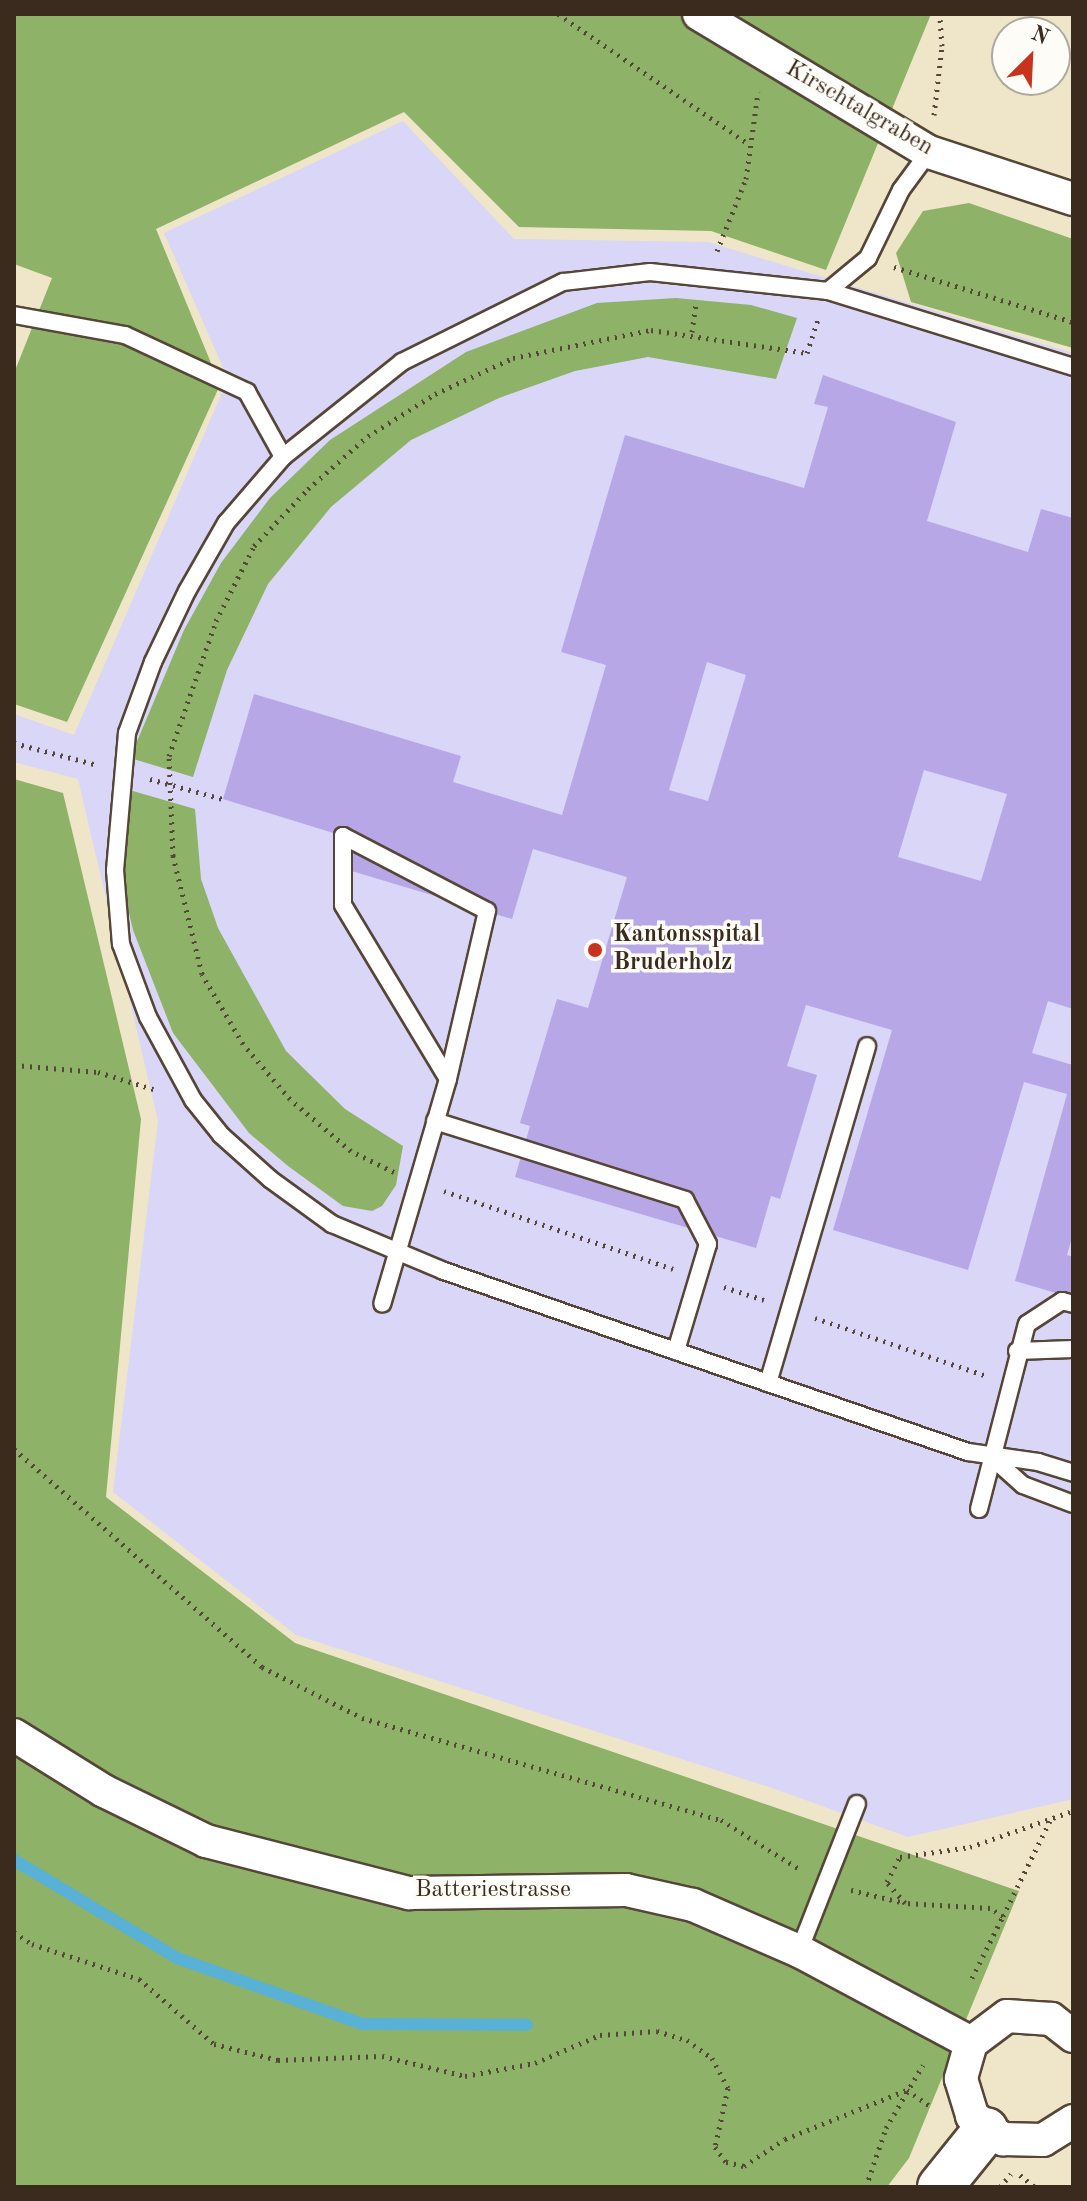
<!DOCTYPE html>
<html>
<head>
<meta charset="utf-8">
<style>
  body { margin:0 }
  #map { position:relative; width:1087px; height:2201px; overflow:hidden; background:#efe5c8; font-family:"Old Standard TT",serif }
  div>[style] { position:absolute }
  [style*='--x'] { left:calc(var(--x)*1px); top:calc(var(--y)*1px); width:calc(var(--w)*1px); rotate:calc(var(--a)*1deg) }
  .built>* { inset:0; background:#d9d6f7 }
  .forest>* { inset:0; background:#8db268 }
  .stream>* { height:12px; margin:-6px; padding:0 6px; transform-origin:6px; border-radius:6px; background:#59b1d6 }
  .building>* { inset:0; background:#b8a7e7 }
  .path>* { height:5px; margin-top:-2.5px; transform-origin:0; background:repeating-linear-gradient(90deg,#564638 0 2px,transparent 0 8px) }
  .roads { filter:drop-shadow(2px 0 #564638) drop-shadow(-2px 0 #564638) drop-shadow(0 2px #564638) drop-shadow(0 -2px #564638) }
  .lane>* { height:16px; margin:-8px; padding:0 8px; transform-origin:8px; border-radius:8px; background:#fff }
  .street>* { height:32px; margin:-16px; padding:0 16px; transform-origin:16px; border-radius:16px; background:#fff }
  .secondary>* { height:44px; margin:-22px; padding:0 22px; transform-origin:22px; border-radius:22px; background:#fff }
  .dots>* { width:22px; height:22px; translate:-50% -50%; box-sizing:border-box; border:4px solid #fdfcf7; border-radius:50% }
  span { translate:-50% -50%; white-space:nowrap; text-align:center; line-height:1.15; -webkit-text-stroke:7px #fdfcf7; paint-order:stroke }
  .street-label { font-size:24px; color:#3b2a1e }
  .poi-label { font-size:24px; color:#3b2a1e; font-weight:700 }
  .left { translate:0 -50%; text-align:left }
  .frame { position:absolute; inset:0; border:16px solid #3b2a1e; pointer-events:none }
  .north { position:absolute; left:991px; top:16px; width:80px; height:80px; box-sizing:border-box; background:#fdfcf7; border:2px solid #afa8a0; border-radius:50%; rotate:24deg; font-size:22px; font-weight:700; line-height:32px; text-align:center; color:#3b2a1e }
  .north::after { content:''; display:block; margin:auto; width:28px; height:36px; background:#c8321e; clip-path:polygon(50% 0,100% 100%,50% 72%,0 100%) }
</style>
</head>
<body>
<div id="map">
  <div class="built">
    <div style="clip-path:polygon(403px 121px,514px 239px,708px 242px,1073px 353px,1073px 1799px,908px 1837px,775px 1789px,296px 1635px,113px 1492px,158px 1121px,78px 779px,14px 762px,14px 714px,74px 735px,228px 379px,164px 233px)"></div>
  </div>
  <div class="forest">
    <div style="clip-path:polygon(14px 14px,931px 14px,826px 270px,711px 231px,519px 227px,404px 112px,156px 229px,220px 385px,67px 722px,14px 704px,14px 373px,52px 278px,14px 264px)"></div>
    <div style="clip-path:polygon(969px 203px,1073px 239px,1073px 348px,911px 302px,896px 253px,923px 211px)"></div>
    <div style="clip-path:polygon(676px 298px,751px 305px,797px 318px,776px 379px,648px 357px,575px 371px,499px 398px,411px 440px,331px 507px,268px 584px,227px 670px,193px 777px,130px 758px,184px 630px,221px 563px,270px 498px,330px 440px,466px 352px,597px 303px)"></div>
    <div style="clip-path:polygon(14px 779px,63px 793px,141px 1119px,106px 1497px,295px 1643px,1019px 1891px,909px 2158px,887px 2187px,14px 2187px)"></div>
    <div style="clip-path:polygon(119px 787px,195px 809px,201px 879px,218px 928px,286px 1051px,345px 1109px,403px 1146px,396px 1185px,382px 1206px,372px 1211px,343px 1206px,288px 1166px,249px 1133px,173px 1033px,133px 930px,120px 874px)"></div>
  </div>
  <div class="stream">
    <div style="--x:14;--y:1860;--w:190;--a:31"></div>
    <div style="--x:177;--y:1958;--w:196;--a:19.6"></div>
    <div style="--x:362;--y:2024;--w:165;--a:0.3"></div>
  </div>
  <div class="building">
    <div style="clip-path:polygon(evenodd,823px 375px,956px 422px,927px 521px,1028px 552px,1041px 509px,1073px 518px,1073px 1009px,1048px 1001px,1032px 1053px,1073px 1065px,1073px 1234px,1067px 1255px,1073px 1257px,1073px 1298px,1015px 1281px,1067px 1094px,1024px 1082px,968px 1270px,833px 1230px,892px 1030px,806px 1005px,787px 1066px,817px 1075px,780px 1199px,771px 1196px,756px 1248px,515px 1177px,530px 1126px,520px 1123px,557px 999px,588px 1008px,627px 877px,533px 849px,512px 919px,335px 866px,343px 836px,223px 799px,254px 694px,461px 756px,453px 782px,562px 815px,606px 665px,561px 652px,625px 435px,804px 488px,828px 407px,814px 404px,823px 375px,707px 662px,746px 675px,708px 801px,669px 790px,707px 662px,823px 375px,924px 770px,1007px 794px,981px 881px,898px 857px,924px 770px)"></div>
  </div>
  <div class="path">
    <div style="--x:558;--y:14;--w:229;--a:34.3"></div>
    <div style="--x:934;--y:115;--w:69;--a:-83.4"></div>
    <div style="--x:942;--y:46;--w:32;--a:-94"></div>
    <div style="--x:717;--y:251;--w:78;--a:-68.1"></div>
    <div style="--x:746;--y:179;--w:88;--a:-82.1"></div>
    <div style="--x:894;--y:267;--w:187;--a:17.1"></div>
    <div style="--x:692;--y:332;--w:28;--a:-82"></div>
    <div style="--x:14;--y:743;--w:87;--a:14.7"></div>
    <div style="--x:150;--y:779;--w:76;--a:15.3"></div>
    <div style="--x:14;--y:1065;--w:84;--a:4.8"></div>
    <div style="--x:98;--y:1072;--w:58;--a:17.2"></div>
    <div style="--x:394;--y:1172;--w:48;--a:-154"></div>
    <div style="--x:351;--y:1151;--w:80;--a:-139.6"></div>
    <div style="--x:290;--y:1099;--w:72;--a:-130.5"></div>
    <div style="--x:243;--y:1044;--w:81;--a:-120.4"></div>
    <div style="--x:202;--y:974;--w:122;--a:-103.8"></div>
    <div style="--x:173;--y:856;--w:100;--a:-92.3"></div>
    <div style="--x:169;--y:756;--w:143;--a:-70.8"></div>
    <div style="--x:216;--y:621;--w:84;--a:-63.1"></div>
    <div style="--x:254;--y:546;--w:79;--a:-46.5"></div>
    <div style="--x:308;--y:489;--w:80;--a:-41.5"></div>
    <div style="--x:368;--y:436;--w:79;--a:-32.1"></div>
    <div style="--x:435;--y:394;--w:86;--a:-24.8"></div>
    <div style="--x:513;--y:358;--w:141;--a:-11.5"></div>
    <div style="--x:651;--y:330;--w:158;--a:8.4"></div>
    <div style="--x:807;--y:353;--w:39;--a:-72"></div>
    <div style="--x:444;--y:1191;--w:242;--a:18.8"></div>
    <div style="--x:724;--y:1287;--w:42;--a:18"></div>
    <div style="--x:815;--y:1318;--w:182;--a:18.6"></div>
    <div style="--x:14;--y:1449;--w:330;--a:41.3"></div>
    <div style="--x:262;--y:1667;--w:112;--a:27"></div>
    <div style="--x:362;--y:1718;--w:373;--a:15.9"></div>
    <div style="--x:721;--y:1820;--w:94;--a:32"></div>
    <div style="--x:851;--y:1890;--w:56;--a:13.5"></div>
    <div style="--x:1003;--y:1916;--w:106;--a:-63.7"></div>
    <div style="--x:14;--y:1932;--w:22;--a:34"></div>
    <div style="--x:32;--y:1944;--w:113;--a:18.1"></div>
    <div style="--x:139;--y:1979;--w:99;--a:40.9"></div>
    <div style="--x:214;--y:2044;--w:66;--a:14"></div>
    <div style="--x:278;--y:2060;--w:104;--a:-2.2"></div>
    <div style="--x:382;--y:2056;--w:85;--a:13.5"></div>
    <div style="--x:465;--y:2076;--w:71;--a:-10.5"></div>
    <div style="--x:535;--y:2063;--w:71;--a:-23.3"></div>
    <div style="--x:600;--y:2035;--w:57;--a:-4"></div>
    <div style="--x:657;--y:2031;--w:31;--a:17"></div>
    <div style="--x:687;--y:2040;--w:31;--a:36"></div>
    <div style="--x:712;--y:2058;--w:34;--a:62"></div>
    <div style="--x:728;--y:2088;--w:60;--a:102.4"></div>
    <div style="--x:715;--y:2147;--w:19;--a:54"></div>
    <div style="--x:726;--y:2162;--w:18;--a:13"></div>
    <div style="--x:744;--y:2166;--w:49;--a:-33.4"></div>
    <div style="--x:785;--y:2139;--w:131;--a:-21.9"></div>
    <div style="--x:907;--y:2090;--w:28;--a:35"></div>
    <div style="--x:972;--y:1978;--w:69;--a:-63.4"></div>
    <div style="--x:1003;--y:1916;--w:15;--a:-148"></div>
    <div style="--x:990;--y:1908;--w:85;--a:-176.6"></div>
    <div style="--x:905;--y:1903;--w:28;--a:-131"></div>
    <div style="--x:887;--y:1882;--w:28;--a:-63"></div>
    <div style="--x:900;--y:1857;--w:71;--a:-8.1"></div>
    <div style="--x:970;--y:1847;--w:109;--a:-19.3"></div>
    <div style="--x:1020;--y:2175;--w:19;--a:39"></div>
    <div style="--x:866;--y:2187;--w:62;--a:-71.3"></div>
    <div style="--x:886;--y:2128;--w:73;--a:-59.6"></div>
    <div style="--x:1000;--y:2187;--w:17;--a:-50"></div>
  </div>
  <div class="roads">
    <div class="lane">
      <div style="--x:929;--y:152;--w:47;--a:126.4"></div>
      <div style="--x:901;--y:190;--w:76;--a:115.9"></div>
      <div style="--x:868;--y:258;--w:52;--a:140.5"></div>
      <div style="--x:828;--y:291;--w:179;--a:-173.9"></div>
      <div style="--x:650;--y:272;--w:88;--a:173.4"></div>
      <div style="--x:563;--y:282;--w:180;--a:153.6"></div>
      <div style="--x:402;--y:362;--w:152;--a:141.4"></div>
      <div style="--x:283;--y:457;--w:87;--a:130.8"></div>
      <div style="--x:226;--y:523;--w:78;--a:119.8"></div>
      <div style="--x:187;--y:591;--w:79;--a:115.6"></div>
      <div style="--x:153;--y:662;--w:76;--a:110.1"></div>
      <div style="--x:127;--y:733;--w:138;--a:95"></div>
      <div style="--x:115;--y:870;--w:74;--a:85.4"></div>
      <div style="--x:121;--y:944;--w:78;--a:69.7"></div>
      <div style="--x:148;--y:1017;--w:94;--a:61.5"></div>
      <div style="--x:193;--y:1100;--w:45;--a:51.3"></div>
      <div style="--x:221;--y:1135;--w:66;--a:41.9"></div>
      <div style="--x:270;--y:1179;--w:77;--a:36"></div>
      <div style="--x:332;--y:1224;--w:121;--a:22.8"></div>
      <div style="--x:444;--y:1271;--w:554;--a:19.06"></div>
      <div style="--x:968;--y:1452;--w:71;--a:8.1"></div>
      <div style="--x:1038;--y:1462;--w:37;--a:17"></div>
      <div style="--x:828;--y:291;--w:257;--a:17.2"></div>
      <div style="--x:14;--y:315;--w:113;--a:10.2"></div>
      <div style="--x:125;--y:335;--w:135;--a:25"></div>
      <div style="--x:247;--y:392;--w:74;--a:61"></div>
      <div style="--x:343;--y:836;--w:162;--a:27.5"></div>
      <div style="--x:487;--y:911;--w:172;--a:103.1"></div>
      <div style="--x:448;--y:1079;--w:234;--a:106.3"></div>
      <div style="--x:343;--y:836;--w:69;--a:90"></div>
      <div style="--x:343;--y:905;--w:203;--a:58.9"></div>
      <div style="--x:435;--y:1121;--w:262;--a:17.5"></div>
      <div style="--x:685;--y:1200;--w:50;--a:62.4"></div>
      <div style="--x:708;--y:1244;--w:112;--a:106.7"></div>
      <div style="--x:1017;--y:1351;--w:56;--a:-2"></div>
      <div style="--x:768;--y:1383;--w:351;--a:-73.6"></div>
      <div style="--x:994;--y:1459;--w:39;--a:42"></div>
      <div style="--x:1023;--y:1485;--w:53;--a:20.8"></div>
      <div style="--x:979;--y:1509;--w:191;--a:-75.5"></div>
      <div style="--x:1027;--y:1324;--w:42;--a:-33.3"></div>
      <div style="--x:1062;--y:1301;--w:11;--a:15"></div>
      <div style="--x:799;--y:1951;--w:158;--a:-68.5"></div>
    </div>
    <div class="street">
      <div style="--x:699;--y:14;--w:268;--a:31"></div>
      <div style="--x:929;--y:152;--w:151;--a:18.1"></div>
      <div style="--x:14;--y:1735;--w:106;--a:31.9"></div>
      <div style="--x:104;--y:1791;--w:114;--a:26.1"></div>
      <div style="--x:206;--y:1841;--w:210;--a:14.4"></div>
      <div style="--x:409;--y:1893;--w:217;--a:-0.8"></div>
      <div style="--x:626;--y:1890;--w:69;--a:12.6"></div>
      <div style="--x:693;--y:1905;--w:116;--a:23.5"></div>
      <div style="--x:799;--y:1951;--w:195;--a:28.1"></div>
      <div style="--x:1073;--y:2036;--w:28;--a:-142"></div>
      <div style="--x:1051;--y:2019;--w:44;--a:-176.1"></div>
      <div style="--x:1007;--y:2016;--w:45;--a:143.1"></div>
      <div style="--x:971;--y:2043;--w:37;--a:106"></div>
      <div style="--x:961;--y:2079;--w:39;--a:73"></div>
      <div style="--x:972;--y:2116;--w:39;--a:37"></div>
      <div style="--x:1003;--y:2139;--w:40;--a:1.4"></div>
      <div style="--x:1043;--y:2140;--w:36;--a:-32"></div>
    </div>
    <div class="secondary">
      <div style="--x:940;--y:2187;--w:73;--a:-51.1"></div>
    </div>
  </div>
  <div class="dots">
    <div style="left:595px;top:950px;background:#c8321e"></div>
  </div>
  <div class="street-label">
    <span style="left:859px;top:109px;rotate:30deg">Kirschtalgraben</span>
    <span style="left:493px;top:1891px">Batteriestrasse</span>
  </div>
  <div class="poi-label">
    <span class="left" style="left:613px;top:950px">Kantonsspital<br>Bruderholz</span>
  </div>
  <div class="frame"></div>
  <div class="north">N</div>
</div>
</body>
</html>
